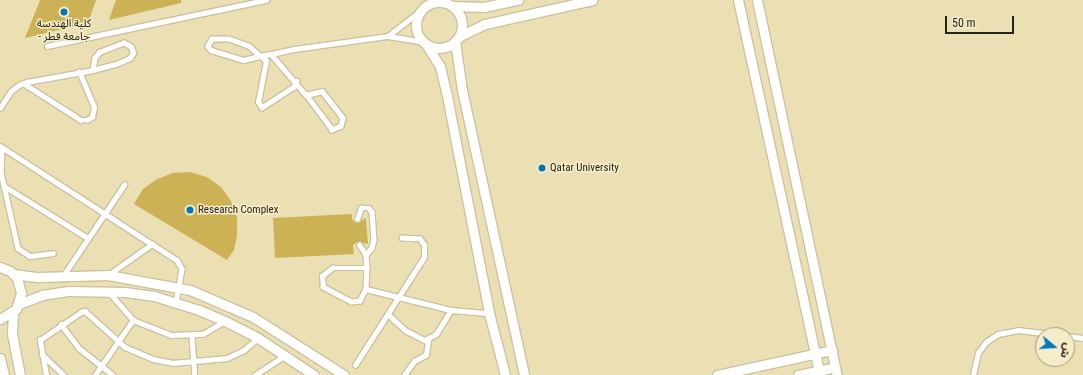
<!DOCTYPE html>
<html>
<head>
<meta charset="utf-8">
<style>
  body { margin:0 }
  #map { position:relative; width:1083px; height:375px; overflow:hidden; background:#f6ecc9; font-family:"Roboto Condensed","Noto Sans Arabic",sans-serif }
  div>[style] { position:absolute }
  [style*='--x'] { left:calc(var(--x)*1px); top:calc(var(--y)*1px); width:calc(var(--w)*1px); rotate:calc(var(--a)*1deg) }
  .built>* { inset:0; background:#ebdfb4 }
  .building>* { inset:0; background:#ccb254 }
  .roads { filter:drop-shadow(1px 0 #ccc2a0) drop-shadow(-1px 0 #ccc2a0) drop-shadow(0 1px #ccc2a0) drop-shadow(0 -1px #ccc2a0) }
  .lane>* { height:4.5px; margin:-2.25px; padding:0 2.25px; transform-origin:2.25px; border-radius:2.25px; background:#fff }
  .street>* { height:9px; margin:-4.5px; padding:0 4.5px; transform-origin:4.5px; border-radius:4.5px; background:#fff }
  .street>.ring { margin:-4.5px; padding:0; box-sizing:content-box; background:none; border:9px solid #fff; border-radius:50% }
  .dots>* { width:11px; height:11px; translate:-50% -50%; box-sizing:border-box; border:2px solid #f6ecc9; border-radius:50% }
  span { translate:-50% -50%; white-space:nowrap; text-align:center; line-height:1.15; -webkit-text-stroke:3px #f6ecc9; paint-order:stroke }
  .poi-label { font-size:11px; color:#272316 }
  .left { translate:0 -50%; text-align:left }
  .north { position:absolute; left:1035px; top:327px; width:40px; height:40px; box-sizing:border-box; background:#f6ecc9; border:1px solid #a39c81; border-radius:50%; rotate:108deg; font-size:11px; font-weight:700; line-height:16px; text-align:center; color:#272316 }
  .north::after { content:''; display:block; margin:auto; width:14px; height:18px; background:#0077c0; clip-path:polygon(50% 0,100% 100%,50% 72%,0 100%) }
  .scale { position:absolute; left:945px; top:16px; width:69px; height:18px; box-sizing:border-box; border:2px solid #272316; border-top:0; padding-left:5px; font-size:12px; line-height:14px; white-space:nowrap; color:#272316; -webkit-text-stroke:3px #f6ecc9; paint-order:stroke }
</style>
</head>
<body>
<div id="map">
  <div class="built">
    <div style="clip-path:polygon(evenodd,0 0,1083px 0,1083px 375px,0 375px,0 0,1043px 335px,1067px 335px,1067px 359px,1043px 359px,1043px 335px)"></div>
  </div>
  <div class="building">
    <div style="clip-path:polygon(40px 0,96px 0,88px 23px,25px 38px)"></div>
    <div style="clip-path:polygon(116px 0,181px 0,181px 3px,109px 20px)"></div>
    <div style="clip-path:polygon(190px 172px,207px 177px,221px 187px,231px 201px,237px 217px,237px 236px,234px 250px,227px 260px,134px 204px,143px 189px,157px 179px,173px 173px)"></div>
    <div style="clip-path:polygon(352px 214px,352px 219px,356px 223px,366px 218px,368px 244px,357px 242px,353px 245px,354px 254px,275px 258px,273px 218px)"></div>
  </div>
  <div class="roads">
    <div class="lane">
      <div style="--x:388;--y:36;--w:41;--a:-38"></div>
      <div style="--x:47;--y:46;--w:224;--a:-11.9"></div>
      <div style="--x:271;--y:54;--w:54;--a:49.5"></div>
      <div style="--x:306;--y:95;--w:16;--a:-14"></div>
      <div style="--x:322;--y:91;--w:34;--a:52"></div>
      <div style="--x:343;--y:118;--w:8;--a:104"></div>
      <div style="--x:341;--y:126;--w:10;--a:156"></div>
      <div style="--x:332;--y:130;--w:44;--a:-126.6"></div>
      <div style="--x:297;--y:81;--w:7;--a:117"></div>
      <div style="--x:294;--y:87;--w:38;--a:147"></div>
      <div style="--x:262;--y:108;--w:7;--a:-124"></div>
      <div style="--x:258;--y:102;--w:42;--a:-79"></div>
      <div style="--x:266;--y:61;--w:23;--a:-140"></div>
      <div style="--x:248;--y:46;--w:20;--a:-160"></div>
      <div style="--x:229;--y:39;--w:17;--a:180"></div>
      <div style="--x:212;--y:39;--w:8;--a:120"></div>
      <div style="--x:208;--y:46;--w:5;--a:53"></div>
      <div style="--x:211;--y:50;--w:34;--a:17"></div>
      <div style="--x:243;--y:60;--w:17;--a:-13"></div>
      <div style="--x:260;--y:56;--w:5;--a:-11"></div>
      <div style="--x:265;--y:55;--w:6;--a:-9"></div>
      <div style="--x:271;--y:54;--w:24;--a:-12"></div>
      <div style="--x:294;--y:49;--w:95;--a:-7.9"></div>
      <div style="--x:388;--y:36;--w:36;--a:9"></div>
      <div style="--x:23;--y:83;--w:69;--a:32.5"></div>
      <div style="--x:81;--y:120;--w:6;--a:0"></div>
      <div style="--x:87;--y:120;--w:6;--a:-31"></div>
      <div style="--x:92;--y:117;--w:10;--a:-79"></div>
      <div style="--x:94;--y:107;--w:38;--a:-113"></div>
      <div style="--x:0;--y:108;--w:20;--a:-57"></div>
      <div style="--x:11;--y:91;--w:10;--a:-37"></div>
      <div style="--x:19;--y:85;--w:9;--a:-21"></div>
      <div style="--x:27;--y:82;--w:67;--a:-10.3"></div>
      <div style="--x:93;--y:70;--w:24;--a:-15"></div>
      <div style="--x:116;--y:64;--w:15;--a:-23"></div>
      <div style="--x:130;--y:58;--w:6;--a:-59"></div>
      <div style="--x:133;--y:53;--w:6;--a:-108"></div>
      <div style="--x:131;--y:47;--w:8;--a:-150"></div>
      <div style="--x:124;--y:43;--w:26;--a:159"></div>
      <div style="--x:100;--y:52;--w:8;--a:130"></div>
      <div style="--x:95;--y:58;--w:12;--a:99"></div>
      <div style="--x:0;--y:146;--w:211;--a:32.8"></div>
      <div style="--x:177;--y:260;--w:10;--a:61"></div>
      <div style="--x:182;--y:269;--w:35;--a:100"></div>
      <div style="--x:2;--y:147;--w:25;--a:92"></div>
      <div style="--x:1;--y:172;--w:78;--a:77.4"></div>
      <div style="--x:18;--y:248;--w:14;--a:34"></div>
      <div style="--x:30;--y:256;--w:23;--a:-7"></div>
      <div style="--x:4;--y:186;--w:99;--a:31.8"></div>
      <div style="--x:357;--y:219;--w:12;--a:-70"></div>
      <div style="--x:361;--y:208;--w:8;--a:0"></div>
      <div style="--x:369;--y:208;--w:5;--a:53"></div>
      <div style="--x:372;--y:212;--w:28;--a:86"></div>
      <div style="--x:374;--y:240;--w:8;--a:104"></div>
      <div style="--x:372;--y:248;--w:9;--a:131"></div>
      <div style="--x:366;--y:255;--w:12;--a:-125"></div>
      <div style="--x:366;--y:255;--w:13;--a:86"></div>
      <div style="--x:332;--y:268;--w:35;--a:0"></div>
      <div style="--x:367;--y:268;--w:21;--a:93"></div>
      <div style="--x:366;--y:289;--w:13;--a:117"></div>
      <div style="--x:360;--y:301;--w:9;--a:174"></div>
      <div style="--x:351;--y:302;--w:32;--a:-152"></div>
      <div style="--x:323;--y:287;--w:11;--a:-95"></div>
      <div style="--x:322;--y:276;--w:13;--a:-39"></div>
      <div style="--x:108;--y:275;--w:54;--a:-35.2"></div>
      <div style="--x:63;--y:276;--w:110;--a:-56.2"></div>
      <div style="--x:366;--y:289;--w:88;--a:13.9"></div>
      <div style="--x:451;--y:310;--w:38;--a:5"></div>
      <div style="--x:109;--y:292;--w:37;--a:49"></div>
      <div style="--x:133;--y:320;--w:41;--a:21.5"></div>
      <div style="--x:171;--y:335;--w:32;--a:-2"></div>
      <div style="--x:203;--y:334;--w:26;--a:-31"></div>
      <div style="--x:388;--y:314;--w:23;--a:43"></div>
      <div style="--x:405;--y:330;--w:22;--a:27"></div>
      <div style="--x:425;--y:340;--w:13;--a:-29"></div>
      <div style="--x:436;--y:334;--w:28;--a:-58"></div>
      <div style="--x:61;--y:324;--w:30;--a:53"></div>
      <div style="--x:79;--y:348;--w:43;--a:38.5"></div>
      <div style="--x:192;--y:336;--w:39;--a:86"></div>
      <div style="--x:1067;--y:336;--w:16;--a:7"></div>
      <div style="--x:42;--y:354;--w:30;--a:44"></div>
      <div style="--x:355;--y:365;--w:128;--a:-57.4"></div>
      <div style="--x:424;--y:257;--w:12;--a:-90"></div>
      <div style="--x:424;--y:245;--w:7;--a:-124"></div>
      <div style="--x:420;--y:239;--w:18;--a:-177"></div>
      <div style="--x:46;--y:375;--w:36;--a:-100"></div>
      <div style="--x:40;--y:340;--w:50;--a:-34.3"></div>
      <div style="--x:81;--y:312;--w:4;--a:-14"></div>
      <div style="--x:85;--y:311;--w:54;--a:42"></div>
      <div style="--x:125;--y:347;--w:30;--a:23"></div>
      <div style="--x:153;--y:359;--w:20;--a:11"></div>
      <div style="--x:173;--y:363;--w:54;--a:-5.3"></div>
      <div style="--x:227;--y:358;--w:19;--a:-25"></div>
      <div style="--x:244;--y:350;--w:18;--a:-41"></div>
      <div style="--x:95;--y:375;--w:67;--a:-55.4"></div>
      <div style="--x:255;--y:375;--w:35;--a:-33"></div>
      <div style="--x:404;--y:375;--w:17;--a:-54"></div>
      <div style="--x:414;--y:361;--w:13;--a:-27"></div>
      <div style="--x:426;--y:355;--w:15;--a:-82"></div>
      <div style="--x:973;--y:375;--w:23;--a:-77"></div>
      <div style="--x:978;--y:353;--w:14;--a:-54"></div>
      <div style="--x:986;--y:342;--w:14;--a:-34"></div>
      <div style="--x:998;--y:334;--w:20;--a:-11"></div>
      <div style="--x:1018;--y:330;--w:41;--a:7"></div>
    </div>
    <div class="street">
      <div style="--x:738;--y:0;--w:384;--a:77.7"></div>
      <div style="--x:757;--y:0;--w:383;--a:78"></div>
      <div class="ring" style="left:416px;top:2px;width:37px;height:37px"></div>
      <div style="--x:453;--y:6;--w:31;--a:2"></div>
      <div style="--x:484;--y:7;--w:35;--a:-12"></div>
      <div style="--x:458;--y:37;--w:30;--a:-26"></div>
      <div style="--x:485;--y:24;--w:110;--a:-12.6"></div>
      <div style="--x:455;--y:41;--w:49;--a:81.9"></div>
      <div style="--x:462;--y:90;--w:292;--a:77.7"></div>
      <div style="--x:426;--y:44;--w:26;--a:58"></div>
      <div style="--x:440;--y:66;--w:26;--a:77"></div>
      <div style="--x:446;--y:91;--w:226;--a:79"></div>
      <div style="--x:489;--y:313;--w:64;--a:75.5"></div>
      <div style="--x:0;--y:267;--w:11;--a:22"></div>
      <div style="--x:10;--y:271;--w:10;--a:45"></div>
      <div style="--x:17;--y:278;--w:16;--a:75"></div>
      <div style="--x:21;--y:293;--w:17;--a:107"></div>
      <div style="--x:16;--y:309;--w:19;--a:148"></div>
      <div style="--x:13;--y:274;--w:26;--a:7"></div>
      <div style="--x:39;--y:277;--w:69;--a:-1.7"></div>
      <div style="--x:108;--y:275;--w:83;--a:10.4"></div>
      <div style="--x:190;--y:290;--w:69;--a:23.2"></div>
      <div style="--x:253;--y:317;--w:108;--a:32.5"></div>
      <div style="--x:19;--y:304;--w:25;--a:-21"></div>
      <div style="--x:42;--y:295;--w:26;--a:-9"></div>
      <div style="--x:68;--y:291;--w:57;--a:1"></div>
      <div style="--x:125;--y:292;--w:29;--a:8"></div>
      <div style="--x:154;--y:296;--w:47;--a:17.3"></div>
      <div style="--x:199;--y:310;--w:28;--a:23"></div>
      <div style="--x:225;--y:321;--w:37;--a:27"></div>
      <div style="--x:258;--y:338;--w:67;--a:33.5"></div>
      <div style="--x:13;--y:313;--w:21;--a:93"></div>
      <div style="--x:12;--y:334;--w:42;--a:79"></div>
      <div style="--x:0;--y:358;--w:17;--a:77"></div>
      <div style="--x:717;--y:375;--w:118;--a:-12.3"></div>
      <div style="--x:798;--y:375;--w:38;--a:-12"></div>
    </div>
  </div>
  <div class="dots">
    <div style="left:64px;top:12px;background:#0077c0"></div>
    <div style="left:542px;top:168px;background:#0077c0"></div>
    <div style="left:190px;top:210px;background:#0077c0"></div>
  </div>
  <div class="poi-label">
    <span style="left:64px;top:31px">كلية الهندسة<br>- جامعة قطر</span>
    <span class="left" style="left:550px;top:168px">Qatar University</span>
    <span class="left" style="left:198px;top:210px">Research Complex</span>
  </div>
  <div class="north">ش</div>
  <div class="scale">50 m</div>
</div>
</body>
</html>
